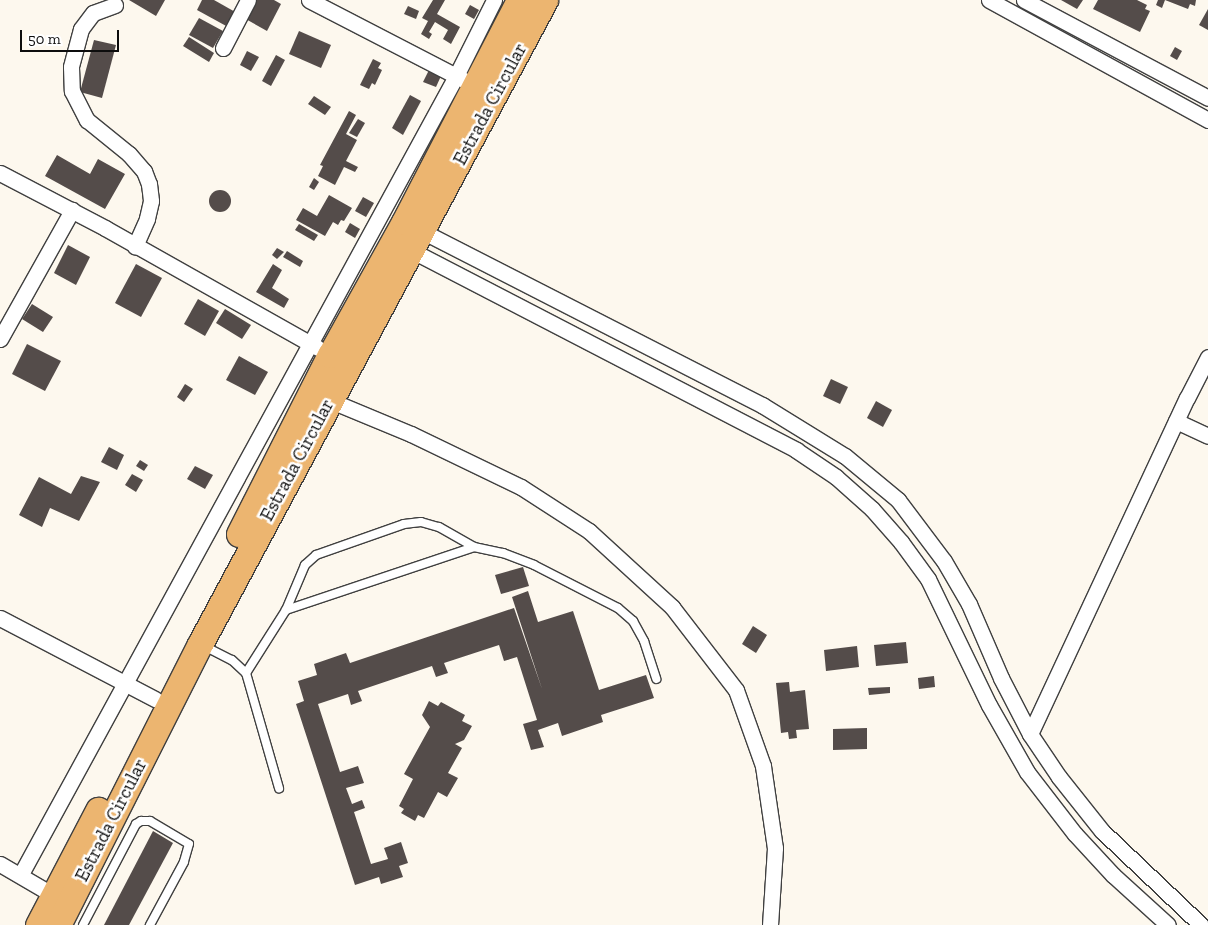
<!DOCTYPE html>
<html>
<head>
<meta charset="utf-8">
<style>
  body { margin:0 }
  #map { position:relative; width:1208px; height:925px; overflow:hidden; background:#fdf8ee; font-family:"Zilla Slab",serif }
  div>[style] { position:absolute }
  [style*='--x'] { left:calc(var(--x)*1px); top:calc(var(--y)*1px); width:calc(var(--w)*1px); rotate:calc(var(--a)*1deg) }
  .building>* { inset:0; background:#544c4a }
  .round { border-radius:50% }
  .roads { filter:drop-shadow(1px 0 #404040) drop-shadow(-1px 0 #404040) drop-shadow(0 1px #404040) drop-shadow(0 -1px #404040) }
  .service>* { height:8px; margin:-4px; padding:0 4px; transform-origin:4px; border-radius:4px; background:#fff }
  .minor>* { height:15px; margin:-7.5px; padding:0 7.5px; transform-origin:7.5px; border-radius:7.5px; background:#fff }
  .primary>* { height:25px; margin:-12.5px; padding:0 12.5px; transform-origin:12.5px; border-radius:12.5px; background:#ecb570 }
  span { translate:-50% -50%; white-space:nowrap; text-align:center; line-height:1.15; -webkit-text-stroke:5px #fff; paint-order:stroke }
  .street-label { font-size:19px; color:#0d0d0d }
  .scale { position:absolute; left:20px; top:30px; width:99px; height:22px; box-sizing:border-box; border:2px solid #0d0d0d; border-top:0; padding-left:6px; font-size:15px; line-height:18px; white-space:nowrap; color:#0d0d0d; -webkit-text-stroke:4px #fff; paint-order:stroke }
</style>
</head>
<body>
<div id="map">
  <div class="building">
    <div style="clip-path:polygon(129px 0,165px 0,156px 16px)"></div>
    <div style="clip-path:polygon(202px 0,214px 0,237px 13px,228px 27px,197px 10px)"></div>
    <div style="clip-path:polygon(254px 0,274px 0,281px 4px,267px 31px,244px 18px)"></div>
    <div style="clip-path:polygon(433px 0,445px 0,437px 14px,460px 27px,451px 44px,443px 39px,448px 30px,435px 22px,429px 32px,432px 34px,429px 39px,421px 34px,428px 21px,422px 18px)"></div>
    <div style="clip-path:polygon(1061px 0,1083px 0,1077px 9px)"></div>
    <div style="clip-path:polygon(1098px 0,1137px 0,1147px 5px,1145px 9px,1150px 11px,1140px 32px,1093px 9px)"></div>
    <div style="clip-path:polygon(1158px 0,1196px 0,1195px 6px,1190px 4px,1188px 9px,1165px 0,1162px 8px,1156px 5px)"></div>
    <div style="clip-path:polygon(470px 5px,479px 10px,474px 19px,465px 14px)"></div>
    <div style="clip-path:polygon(408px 6px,419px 11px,416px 19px,404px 14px)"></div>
    <div style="clip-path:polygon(1208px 9px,1208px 30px,1199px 25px)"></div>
    <div style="clip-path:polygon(199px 18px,223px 31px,213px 48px,189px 35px)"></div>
    <div style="clip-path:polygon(299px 31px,331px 45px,321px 68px,289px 54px)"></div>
    <div style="clip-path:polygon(189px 37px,214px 53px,209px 62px,183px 46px)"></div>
    <div style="clip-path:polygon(94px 40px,116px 45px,102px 98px,80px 92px)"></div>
    <div style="clip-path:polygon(1175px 47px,1182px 51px,1177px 60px,1170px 56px)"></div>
    <div style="clip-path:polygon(247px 51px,259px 57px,251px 71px,240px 65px)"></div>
    <div style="clip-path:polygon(276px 55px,285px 60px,271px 86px,262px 81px)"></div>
    <div style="clip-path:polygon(373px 59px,381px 63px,378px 68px,382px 70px,375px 85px,372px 83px,369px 89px,360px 85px)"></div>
    <div style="clip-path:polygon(429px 70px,441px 76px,436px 87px,423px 82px)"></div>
    <div style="clip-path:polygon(410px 95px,421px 101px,403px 135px,392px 128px)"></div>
    <div style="clip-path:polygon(314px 96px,331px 107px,325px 115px,308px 104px)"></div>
    <div style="clip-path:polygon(349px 111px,356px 115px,346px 134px,357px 140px,346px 161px,358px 167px,355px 172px,344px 167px,335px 185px,318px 176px,323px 166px,320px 165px)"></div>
    <div style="clip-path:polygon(358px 119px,365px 123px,357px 137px,349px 133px)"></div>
    <div style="clip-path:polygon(57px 155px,90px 174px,98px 159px,125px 174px,105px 209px,45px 176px)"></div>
    <div style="clip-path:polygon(314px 178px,319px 182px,314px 190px,309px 187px)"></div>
    <div class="round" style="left:209px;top:190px;width:22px;height:22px"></div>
    <div style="clip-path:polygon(329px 195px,352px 208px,344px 221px,341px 220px,338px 225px,333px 222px,325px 236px,296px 220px,303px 208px,317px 216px)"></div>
    <div style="clip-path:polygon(363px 197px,374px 203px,366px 217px,355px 211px)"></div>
    <div style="clip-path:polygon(350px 223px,360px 229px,355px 238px,345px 232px)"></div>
    <div style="clip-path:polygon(299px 224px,318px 235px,314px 241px,295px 230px)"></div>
    <div style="clip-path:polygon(68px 245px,90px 257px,76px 285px,54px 273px)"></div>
    <div style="clip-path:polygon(277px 248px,284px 252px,277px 259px,272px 255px)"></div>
    <div style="clip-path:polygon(287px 251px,303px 261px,300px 267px,283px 257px)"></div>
    <div style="clip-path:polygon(136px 264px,162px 278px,141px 317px,115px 303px)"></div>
    <div style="clip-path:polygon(273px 264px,282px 270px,272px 288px,289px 299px,284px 308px,256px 292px)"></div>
    <div style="clip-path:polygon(198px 299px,219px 311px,205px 336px,184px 324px)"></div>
    <div style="clip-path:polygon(32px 304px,53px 317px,43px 332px,22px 319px)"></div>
    <div style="clip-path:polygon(225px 309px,251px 325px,242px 339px,216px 323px)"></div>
    <div style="clip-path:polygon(27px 344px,61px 361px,45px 391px,12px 374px)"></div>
    <div style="clip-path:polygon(239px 356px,268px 372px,255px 395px,226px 380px)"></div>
    <div style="clip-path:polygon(831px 379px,848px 387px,840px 404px,823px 396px)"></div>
    <div style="clip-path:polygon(185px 384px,193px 389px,184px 402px,177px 397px)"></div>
    <div style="clip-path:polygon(876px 401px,892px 410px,883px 427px,867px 418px)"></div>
    <div style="clip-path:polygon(109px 447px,124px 455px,117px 470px,101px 462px)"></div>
    <div style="clip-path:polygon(140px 460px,148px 465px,144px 471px,136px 466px)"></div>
    <div style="clip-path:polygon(195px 466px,213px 475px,205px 489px,187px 479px)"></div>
    <div style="clip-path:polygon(132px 474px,143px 480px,136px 492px,125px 485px)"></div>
    <div style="clip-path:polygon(81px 476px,100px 482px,79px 521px,50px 508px,42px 527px,19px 515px,39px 477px,71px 494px)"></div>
    <div style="clip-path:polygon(523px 567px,529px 586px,501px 594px,495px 575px)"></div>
    <div style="clip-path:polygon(528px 591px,538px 622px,573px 611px,599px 690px,646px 675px,654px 698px,601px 715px,603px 722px,562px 736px,558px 723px,538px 730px,544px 747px,531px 750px,523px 724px,537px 720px,517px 657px,504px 661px,499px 645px,444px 663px,448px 673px,436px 677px,432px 666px,358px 691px,362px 701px,351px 705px,348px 694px,318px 704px,340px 772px,358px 766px,364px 783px,346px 788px,352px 804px,362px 800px,365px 808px,354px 812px,371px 864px,388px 859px,384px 848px,401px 842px,408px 863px,399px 866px,403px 877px,381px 884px,379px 877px,355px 885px,296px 704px,304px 701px,298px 681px,317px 675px,314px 664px,346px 653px,350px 663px,514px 608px,542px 689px,512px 597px)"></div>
    <div style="clip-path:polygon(753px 626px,767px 635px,756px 653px,742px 644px)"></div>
    <div style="clip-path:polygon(906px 642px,908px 663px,876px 666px,874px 645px)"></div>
    <div style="clip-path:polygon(857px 646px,859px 667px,826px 671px,824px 650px)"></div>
    <div style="clip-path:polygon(934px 676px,935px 687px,919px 689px,918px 678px)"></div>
    <div style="clip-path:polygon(789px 682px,790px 692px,805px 690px,809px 729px,796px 730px,797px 738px,789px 739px,788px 732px,781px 733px,776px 683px)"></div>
    <div style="clip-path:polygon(890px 687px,890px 693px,869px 695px,868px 688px)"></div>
    <div style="clip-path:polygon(429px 701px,438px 706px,441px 702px,465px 715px,462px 721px,472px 726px,464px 740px,455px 744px,462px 748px,448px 773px,458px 778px,447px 797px,438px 792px,424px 818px,418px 815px,415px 821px,401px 813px,404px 809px,399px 806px,413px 779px,404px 774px,430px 727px,422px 715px)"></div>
    <div style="clip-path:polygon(867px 728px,867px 749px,833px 750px,833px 729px)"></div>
    <div style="clip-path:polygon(153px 831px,173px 843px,129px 925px,104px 925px)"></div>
  </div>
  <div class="roads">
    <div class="service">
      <div style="--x:286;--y:610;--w:198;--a:-18.5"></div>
      <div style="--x:204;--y:646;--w:31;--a:27"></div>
      <div style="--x:232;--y:660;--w:19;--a:43"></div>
      <div style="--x:246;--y:673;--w:120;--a:74"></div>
      <div style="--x:246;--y:673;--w:75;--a:-57.6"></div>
      <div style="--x:286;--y:610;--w:49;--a:-67.1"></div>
      <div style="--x:305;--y:565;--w:15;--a:-42"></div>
      <div style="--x:316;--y:555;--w:93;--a:-19.4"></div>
      <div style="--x:404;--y:524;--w:17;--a:-7"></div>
      <div style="--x:421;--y:522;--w:19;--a:16"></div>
      <div style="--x:439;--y:527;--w:40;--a:29.7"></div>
      <div style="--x:474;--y:547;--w:30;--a:12"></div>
      <div style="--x:503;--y:553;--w:33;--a:21"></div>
      <div style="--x:534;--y:565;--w:94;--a:27.1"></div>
      <div style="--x:618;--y:608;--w:20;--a:41"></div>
      <div style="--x:633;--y:621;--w:23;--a:61"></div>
      <div style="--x:644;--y:641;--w:40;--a:72"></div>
      <div style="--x:83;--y:925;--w:114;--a:-62.3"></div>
      <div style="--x:136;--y:824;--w:6;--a:-31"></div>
      <div style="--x:141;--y:821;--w:9;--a:0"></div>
      <div style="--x:150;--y:821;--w:45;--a:30.5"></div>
      <div style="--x:189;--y:844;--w:19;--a:106"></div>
      <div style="--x:184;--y:862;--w:72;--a:118.4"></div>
    </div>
    <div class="minor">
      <div style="--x:309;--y:0;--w:174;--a:27.3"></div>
      <div style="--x:989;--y:0;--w:250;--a:28.7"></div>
      <div style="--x:1024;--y:0;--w:208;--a:28"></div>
      <div style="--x:115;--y:5;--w:23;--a:160"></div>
      <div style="--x:93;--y:13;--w:20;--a:127"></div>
      <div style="--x:81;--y:29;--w:39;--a:105"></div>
      <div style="--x:71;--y:67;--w:24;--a:88"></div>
      <div style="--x:72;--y:91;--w:33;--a:63"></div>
      <div style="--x:87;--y:120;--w:54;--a:39"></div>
      <div style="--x:129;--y:154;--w:23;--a:49"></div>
      <div style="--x:144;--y:171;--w:14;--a:69"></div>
      <div style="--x:149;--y:184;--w:17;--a:83"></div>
      <div style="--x:151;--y:201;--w:18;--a:103"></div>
      <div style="--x:147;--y:219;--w:30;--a:114"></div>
      <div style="--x:223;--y:48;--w:54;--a:-62.5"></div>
      <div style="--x:0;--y:173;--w:119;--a:27.6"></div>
      <div style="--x:105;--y:228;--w:244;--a:29.4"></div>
      <div style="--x:414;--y:227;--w:391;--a:27.1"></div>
      <div style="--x:762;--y:405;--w:97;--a:31.6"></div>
      <div style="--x:845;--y:456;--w:69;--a:39.7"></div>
      <div style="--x:898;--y:500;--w:76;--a:53"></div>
      <div style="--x:944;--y:561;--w:50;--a:59.8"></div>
      <div style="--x:969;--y:604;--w:81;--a:66.6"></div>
      <div style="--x:1001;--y:678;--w:63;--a:62.6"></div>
      <div style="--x:1030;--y:734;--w:52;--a:56"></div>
      <div style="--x:1059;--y:777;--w:69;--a:51.5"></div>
      <div style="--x:1102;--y:831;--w:137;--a:43.5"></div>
      <div style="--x:405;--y:247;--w:441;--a:27.4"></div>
      <div style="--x:796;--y:450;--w:48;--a:34"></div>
      <div style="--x:836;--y:477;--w:48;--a:41.6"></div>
      <div style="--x:872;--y:509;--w:44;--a:48.7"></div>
      <div style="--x:901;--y:542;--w:46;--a:53.9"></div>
      <div style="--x:928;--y:579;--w:140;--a:64.2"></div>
      <div style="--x:989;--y:705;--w:77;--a:60.4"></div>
      <div style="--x:1027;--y:772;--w:78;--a:52.3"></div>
      <div style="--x:1075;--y:834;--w:56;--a:47.2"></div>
      <div style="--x:1113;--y:875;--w:74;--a:42.3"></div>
      <div style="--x:0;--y:339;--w:148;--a:-60.8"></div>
      <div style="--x:329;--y:400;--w:89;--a:22.5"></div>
      <div style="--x:411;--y:434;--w:122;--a:25.7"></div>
      <div style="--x:521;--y:487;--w:81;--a:32.9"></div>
      <div style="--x:589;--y:531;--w:113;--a:42.5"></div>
      <div style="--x:672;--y:607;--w:105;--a:52.4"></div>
      <div style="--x:736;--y:690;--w:81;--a:70.4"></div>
      <div style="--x:763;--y:766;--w:83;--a:81.7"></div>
      <div style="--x:775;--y:848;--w:77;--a:93.7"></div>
      <div style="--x:1176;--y:421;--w:35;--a:25"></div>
      <div style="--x:0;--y:618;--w:175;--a:27.6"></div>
      <div style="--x:1030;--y:734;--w:371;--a:-65"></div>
      <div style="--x:1187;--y:398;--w:46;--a:-62.9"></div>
      <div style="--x:0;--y:864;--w:61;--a:30.3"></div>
      <div style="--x:21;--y:874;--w:909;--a:-61.4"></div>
      <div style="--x:456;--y:76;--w:85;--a:-63.4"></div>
    </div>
    <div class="primary">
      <div style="--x:239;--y:534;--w:201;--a:-63.1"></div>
      <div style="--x:330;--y:355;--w:152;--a:-60.9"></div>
      <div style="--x:404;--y:222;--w:250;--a:-62.6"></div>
      <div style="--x:38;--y:925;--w:130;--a:-62.4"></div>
      <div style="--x:58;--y:925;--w:315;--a:-63.2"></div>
      <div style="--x:200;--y:644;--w:731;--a:-61.82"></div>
    </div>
  </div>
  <div class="street-label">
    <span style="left:490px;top:104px;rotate:-62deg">Estrada Circular</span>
    <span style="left:297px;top:460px;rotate:-62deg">Estrada Circular</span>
    <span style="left:111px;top:820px;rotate:-63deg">Estrada Circular</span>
  </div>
  <div class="scale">50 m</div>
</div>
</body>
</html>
